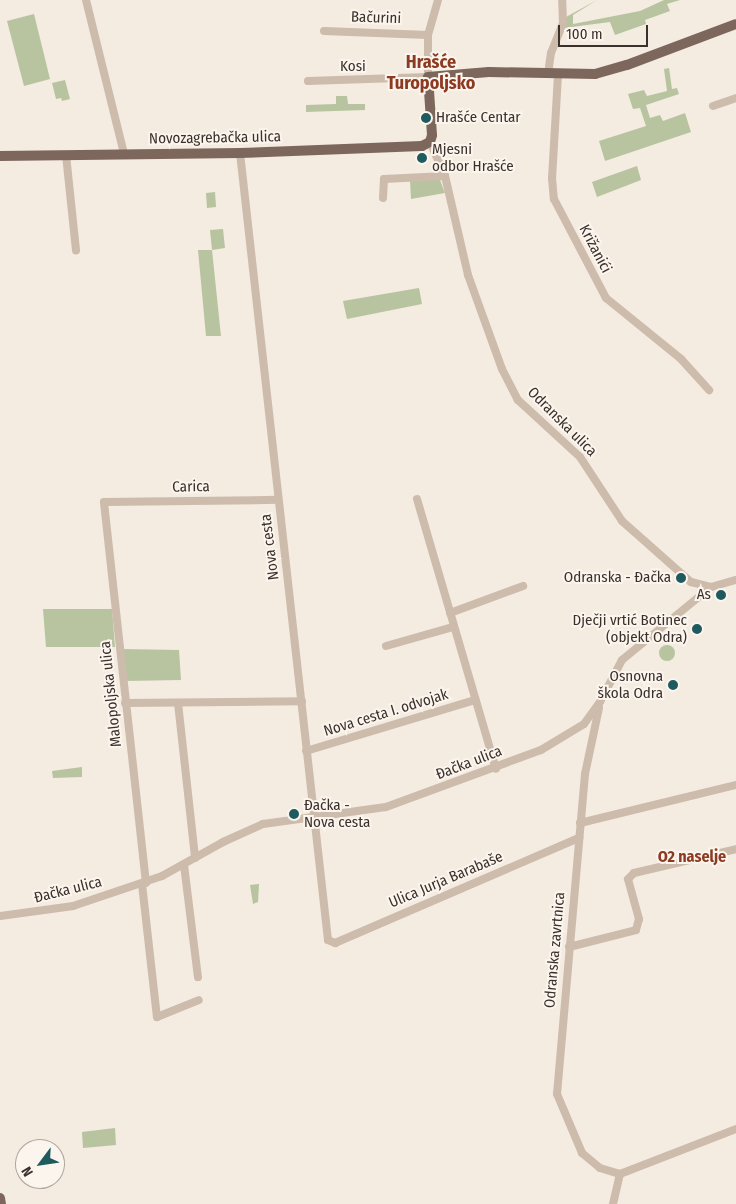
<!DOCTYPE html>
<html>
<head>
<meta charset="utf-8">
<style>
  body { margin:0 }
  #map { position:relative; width:736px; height:1204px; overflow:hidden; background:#f4ebe1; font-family:"Fira Sans Condensed",sans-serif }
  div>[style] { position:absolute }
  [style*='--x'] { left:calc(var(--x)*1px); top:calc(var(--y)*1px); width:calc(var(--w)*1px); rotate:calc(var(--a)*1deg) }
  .green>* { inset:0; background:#b8c4a0 }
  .round { border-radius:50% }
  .minor>* { height:8px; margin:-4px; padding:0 4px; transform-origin:4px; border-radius:4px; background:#cdbbac }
  .major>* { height:10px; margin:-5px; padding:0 5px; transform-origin:5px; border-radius:5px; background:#7d675c }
  .dots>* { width:14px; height:14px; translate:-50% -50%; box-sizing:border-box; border:2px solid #fbf5ee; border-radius:50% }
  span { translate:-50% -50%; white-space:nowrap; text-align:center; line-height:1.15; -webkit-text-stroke:4px #fbf5ee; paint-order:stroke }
  .street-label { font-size:15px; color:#3b302b }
  .poi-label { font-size:15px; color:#3b302b }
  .left { translate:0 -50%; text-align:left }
  .right { translate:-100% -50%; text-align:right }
  .neighbourhood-label { font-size:16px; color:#8c3b22; font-weight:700 }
  .quarter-label { font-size:18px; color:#8c3b22; font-weight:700 }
  .north { position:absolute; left:15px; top:1139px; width:50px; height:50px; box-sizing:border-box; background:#fbf5ee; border:1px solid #aea6a0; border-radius:50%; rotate:239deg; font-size:14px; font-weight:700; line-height:20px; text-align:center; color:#3b302b }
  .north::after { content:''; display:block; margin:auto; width:18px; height:22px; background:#1f5a5e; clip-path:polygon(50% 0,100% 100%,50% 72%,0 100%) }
  .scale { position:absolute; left:558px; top:25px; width:90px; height:22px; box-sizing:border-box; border:2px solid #3b302b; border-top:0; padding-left:6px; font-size:15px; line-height:18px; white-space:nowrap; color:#3b302b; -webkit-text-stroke:4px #fbf5ee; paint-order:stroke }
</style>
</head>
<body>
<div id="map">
  <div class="green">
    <div style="clip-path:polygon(597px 0,573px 15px,573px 24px,640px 11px,664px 0,680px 0,667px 4px,670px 11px,645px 20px,646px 24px,615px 35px,610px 22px,564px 28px,566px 17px)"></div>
    <div style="clip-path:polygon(34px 14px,50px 79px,24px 86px,7px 21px)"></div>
    <div style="clip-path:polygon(669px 68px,672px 89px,677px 88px,679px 94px,646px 105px,650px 118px,660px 115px,663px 121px,685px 113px,691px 132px,605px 161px,599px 141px,646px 126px,640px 108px,633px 109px,628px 94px,644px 90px,647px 96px,667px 91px,664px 69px)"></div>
    <div style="clip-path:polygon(65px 80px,70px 99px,62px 101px,61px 98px,56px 99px,52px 83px)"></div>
    <div style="clip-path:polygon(336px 96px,347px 96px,348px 104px,365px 104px,365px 110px,306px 112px,306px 105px,336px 104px)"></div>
    <div style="clip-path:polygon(637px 166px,641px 180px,597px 197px,592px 182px)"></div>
    <div style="clip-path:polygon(410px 180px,440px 180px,445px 193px,411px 199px)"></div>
    <div style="clip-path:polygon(215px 192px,216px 207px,207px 208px,206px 193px)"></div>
    <div style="clip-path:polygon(223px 229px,225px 248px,212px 250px,221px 336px,206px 336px,198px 250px,212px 250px,210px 230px)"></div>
    <div style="clip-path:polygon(419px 288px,422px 304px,347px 319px,343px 301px)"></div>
    <div style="clip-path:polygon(43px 609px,112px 609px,115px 647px,46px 647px)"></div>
    <div class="round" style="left:659px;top:645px;width:16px;height:16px"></div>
    <div style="clip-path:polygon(122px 649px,179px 650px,181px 680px,125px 681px)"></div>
    <div style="clip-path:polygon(82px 767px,82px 777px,53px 778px,52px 771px)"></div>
    <div style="clip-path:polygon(259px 884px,258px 902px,253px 904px,250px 885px)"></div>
    <div style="clip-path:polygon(115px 1128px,116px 1145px,83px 1148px,82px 1132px)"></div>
  </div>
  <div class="minor">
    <div style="--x:86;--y:0;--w:159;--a:76.1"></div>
    <div style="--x:324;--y:31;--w:104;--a:2.2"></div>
    <div style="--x:548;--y:74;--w:21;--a:-82"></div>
    <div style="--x:551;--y:53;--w:32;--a:-68"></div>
    <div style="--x:563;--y:23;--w:23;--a:-92"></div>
    <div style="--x:558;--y:75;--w:103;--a:93.3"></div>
    <div style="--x:552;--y:178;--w:21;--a:85"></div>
    <div style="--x:554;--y:199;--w:112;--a:62.3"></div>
    <div style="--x:606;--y:298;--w:97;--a:39.1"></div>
    <div style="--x:681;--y:359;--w:42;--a:47.9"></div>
    <div style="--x:308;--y:81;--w:120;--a:-1.9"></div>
    <div style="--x:428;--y:77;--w:42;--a:-90"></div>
    <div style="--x:428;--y:35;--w:36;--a:-74"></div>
    <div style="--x:713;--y:106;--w:24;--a:-19"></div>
    <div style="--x:430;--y:142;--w:37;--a:66"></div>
    <div style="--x:445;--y:176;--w:102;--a:76.9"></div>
    <div style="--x:468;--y:275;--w:100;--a:70.1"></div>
    <div style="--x:502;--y:369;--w:35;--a:63"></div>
    <div style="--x:518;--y:400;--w:84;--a:42.6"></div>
    <div style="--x:580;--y:457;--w:77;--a:56.7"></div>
    <div style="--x:622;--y:521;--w:92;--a:41.5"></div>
    <div style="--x:691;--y:582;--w:21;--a:14"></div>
    <div style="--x:711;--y:587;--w:26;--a:-16"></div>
    <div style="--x:240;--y:153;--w:792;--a:83.62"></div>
    <div style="--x:328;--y:940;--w:8;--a:23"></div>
    <div style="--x:335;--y:943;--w:266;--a:-23.3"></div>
    <div style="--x:66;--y:155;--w:96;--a:84"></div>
    <div style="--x:383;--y:198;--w:19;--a:-87"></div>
    <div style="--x:384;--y:179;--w:61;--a:-2.8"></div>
    <div style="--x:417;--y:499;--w:281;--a:73.7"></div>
    <div style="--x:450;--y:613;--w:78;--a:-20.3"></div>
    <div style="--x:386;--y:646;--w:70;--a:-15.8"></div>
    <div style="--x:125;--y:703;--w:177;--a:-0.6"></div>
    <div style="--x:178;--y:703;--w:156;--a:83.7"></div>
    <div style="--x:599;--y:708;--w:67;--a:102"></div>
    <div style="--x:585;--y:774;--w:321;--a:95"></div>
    <div style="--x:557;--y:1094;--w:64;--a:67"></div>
    <div style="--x:582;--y:1153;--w:23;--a:40"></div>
    <div style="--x:600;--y:1168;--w:21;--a:17"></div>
    <div style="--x:306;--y:751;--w:177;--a:-16.8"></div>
    <div style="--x:580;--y:823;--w:161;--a:-13.7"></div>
    <div style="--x:184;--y:865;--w:113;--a:82.9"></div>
    <div style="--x:146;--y:883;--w:383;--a:-96.3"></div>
    <div style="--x:104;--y:502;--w:174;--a:-0.7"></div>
    <div style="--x:142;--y:884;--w:134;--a:83.6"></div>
    <div style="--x:157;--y:1017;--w:45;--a:-22"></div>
    <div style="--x:0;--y:916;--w:74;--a:-7.8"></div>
    <div style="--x:73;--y:906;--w:94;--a:-18.6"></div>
    <div style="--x:162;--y:876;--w:70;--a:-29.1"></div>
    <div style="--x:223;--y:842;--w:44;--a:-24.2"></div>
    <div style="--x:263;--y:824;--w:124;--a:-7.9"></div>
    <div style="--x:386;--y:807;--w:165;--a:-20.2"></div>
    <div style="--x:541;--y:750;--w:50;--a:-31.2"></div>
    <div style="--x:584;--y:724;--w:27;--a:-54"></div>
    <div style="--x:600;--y:702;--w:47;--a:-62.4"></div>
    <div style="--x:622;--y:660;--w:115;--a:-39.4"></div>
    <div style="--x:569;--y:947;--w:69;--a:-14.2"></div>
    <div style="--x:636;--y:930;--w:11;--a:-75"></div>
    <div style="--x:639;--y:919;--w:41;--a:-105.4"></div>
    <div style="--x:628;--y:879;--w:8;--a:-45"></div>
    <div style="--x:634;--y:873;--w:105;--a:-13.2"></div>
    <div style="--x:620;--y:1174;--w:124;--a:-21.2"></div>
    <div style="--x:613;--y:1204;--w:31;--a:-77"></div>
  </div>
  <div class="major">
    <div style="--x:0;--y:156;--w:240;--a:-0.7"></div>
    <div style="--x:240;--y:153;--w:182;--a:-2.2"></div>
    <div style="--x:422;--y:146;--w:9;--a:-27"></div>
    <div style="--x:430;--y:142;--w:7;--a:-74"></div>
    <div style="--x:432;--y:135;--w:58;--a:-93.9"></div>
    <div style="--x:428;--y:77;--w:61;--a:-4.7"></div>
    <div style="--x:489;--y:72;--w:106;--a:1.1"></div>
    <div style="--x:595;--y:74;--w:33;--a:-16"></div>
    <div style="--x:627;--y:65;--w:116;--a:-20.6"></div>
    <div style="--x:0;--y:1198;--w:6;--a:81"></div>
  </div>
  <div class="dots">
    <div style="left:426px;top:118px;background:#1f5a5e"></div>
    <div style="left:422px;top:158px;background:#1f5a5e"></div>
    <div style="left:681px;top:578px;background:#1f5a5e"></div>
    <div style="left:721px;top:595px;background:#1f5a5e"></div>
    <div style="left:697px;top:629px;background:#1f5a5e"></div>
    <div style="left:673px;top:685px;background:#1f5a5e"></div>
    <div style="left:294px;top:814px;background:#1f5a5e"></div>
  </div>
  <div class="street-label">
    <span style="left:376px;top:18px;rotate:2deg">Bačurini</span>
    <span style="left:353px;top:67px">Kosi</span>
    <span style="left:215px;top:138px;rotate:-1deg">Novozagrebačka ulica</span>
    <span style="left:595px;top:249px;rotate:62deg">Križanići</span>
    <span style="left:562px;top:422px;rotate:45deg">Odranska ulica</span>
    <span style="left:191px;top:487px;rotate:-1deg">Carica</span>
    <span style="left:270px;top:547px;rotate:-97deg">Nova cesta</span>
    <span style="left:111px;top:694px;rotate:-96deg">Malopoljska ulica</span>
    <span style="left:386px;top:713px;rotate:-17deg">Nova cesta I. odvojak</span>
    <span style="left:469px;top:763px;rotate:-21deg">Đačka ulica</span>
    <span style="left:446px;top:880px;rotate:-23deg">Ulica Jurja Barabaše</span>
    <span style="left:68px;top:890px;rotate:-14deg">Đačka ulica</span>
    <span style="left:555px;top:950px;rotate:-85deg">Odranska zavrtnica</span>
  </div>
  <div class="poi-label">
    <span class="left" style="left:436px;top:118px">Hrašće Centar</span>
    <span class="left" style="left:432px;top:158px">Mjesni<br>odbor Hrašće</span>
    <span class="right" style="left:671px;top:578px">Odranska - Đačka</span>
    <span class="right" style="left:711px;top:595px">As</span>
    <span class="right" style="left:687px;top:629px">Dječji vrtić Botinec<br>(objekt Odra)</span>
    <span class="right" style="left:663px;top:685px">Osnovna<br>škola Odra</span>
    <span class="left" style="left:304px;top:814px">Đačka -<br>Nova cesta</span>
  </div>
  <div class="neighbourhood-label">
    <span style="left:692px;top:857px">O2 naselje</span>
  </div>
  <div class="quarter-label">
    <span style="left:431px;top:73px">Hrašće<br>Turopoljsko</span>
  </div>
  <div class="north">N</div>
  <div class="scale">100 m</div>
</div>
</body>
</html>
